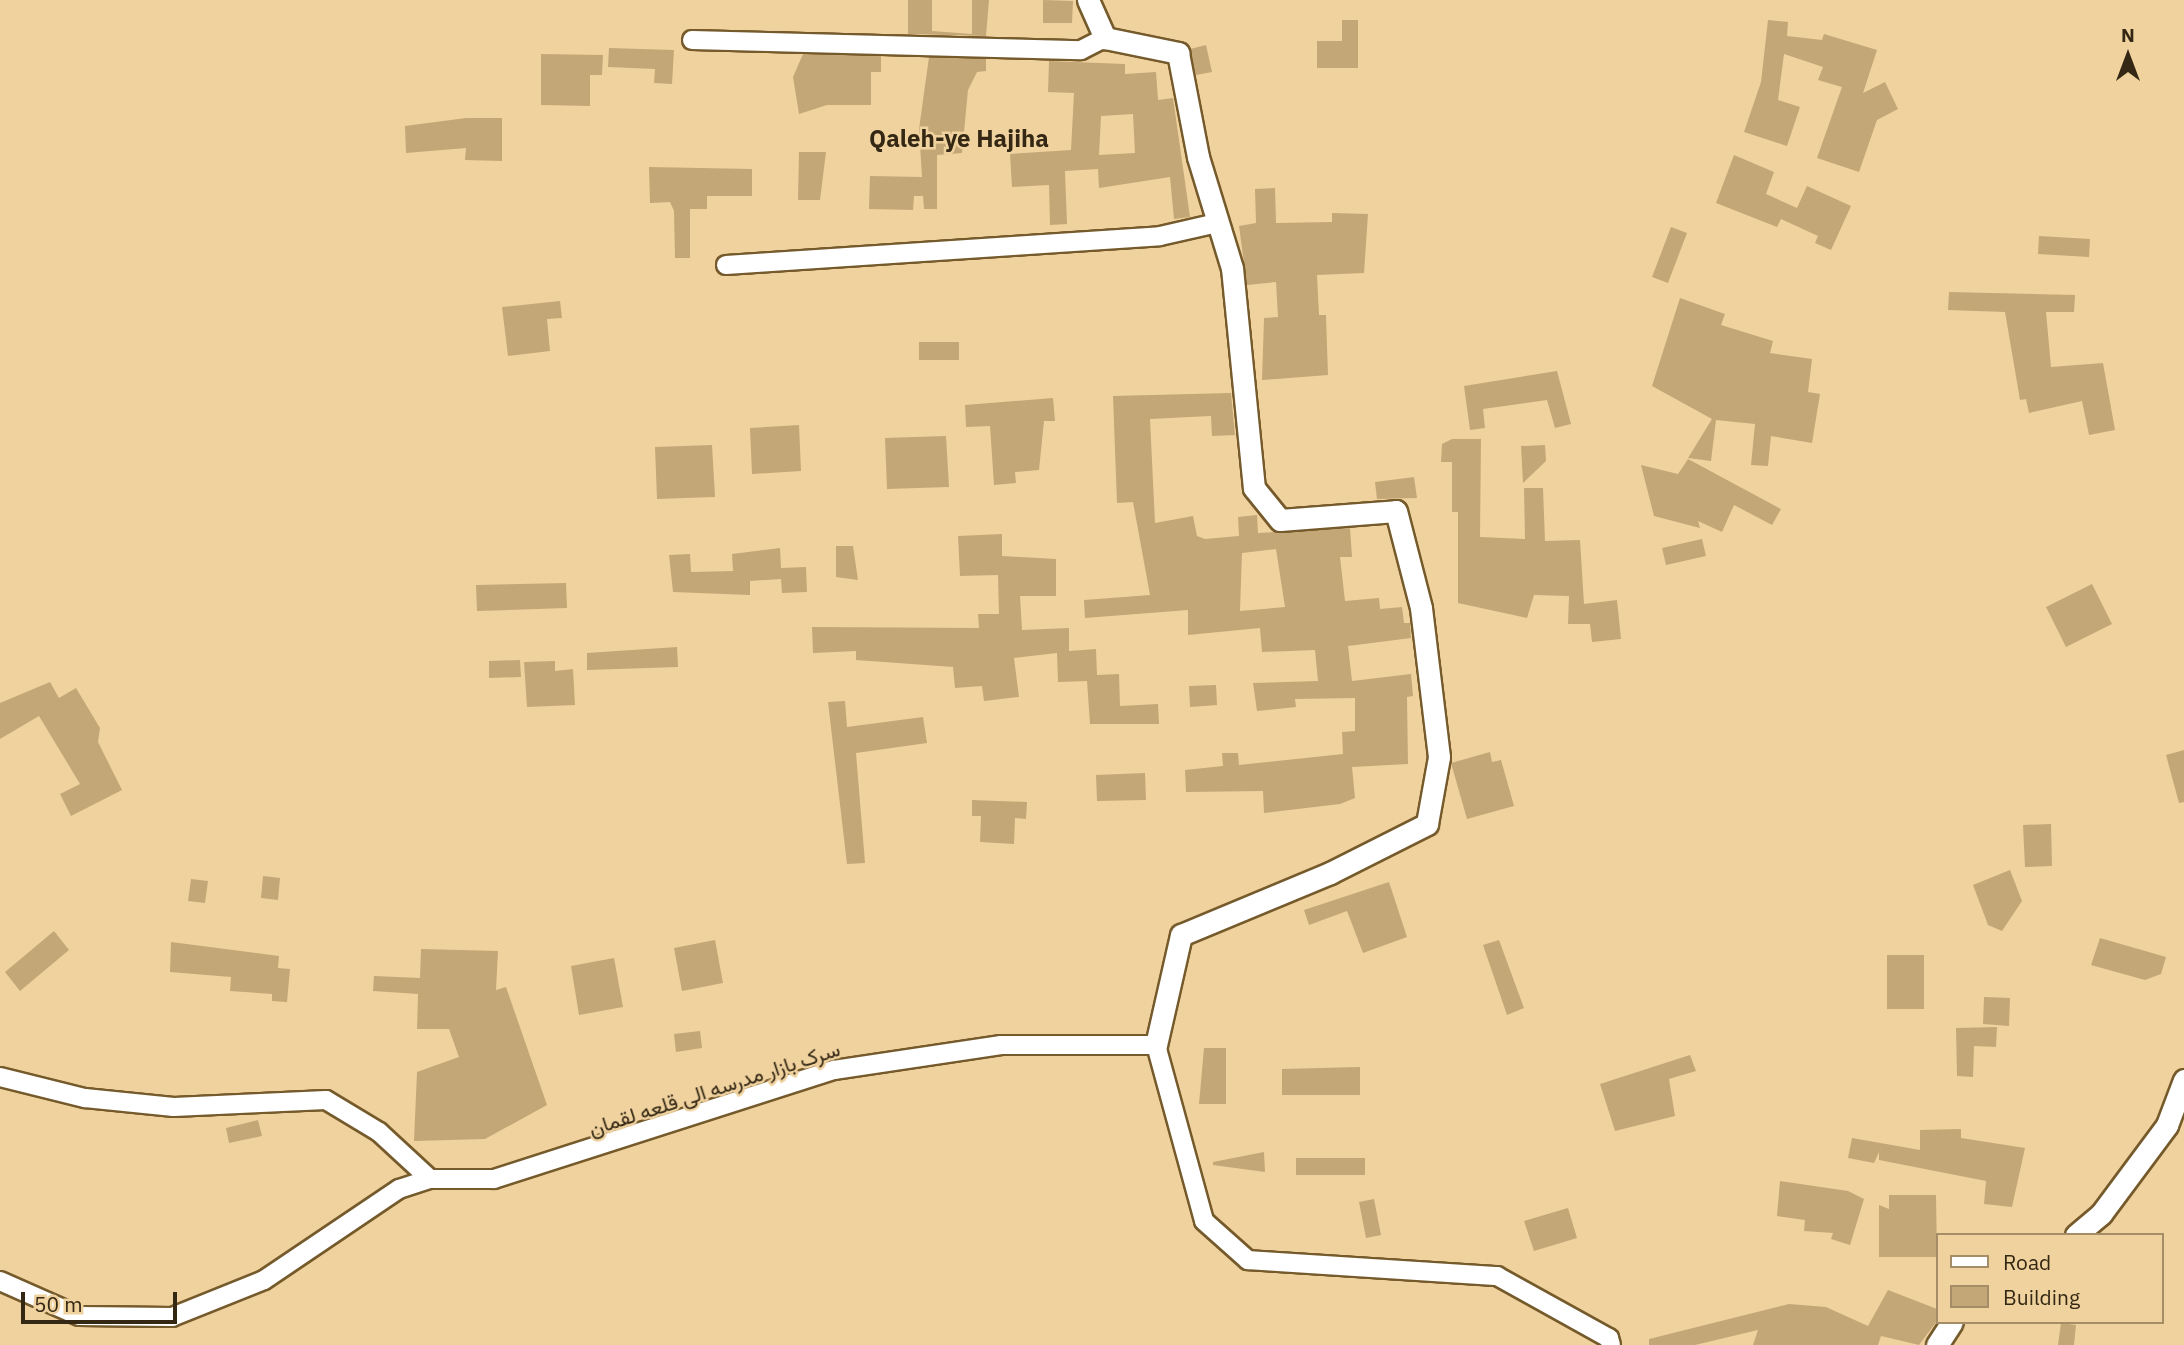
<!DOCTYPE html>
<html>
<head>
<meta charset="utf-8">
<style>
  body { margin:0 }
  #map { position:relative; width:2184px; height:1345px; overflow:hidden; background:#f0d29f; font-family:"IBM Plex Sans",Vazirmatn,sans-serif }
  div>[style] { position:absolute }
  [style*='--x'] { left:calc(var(--x)*1px); top:calc(var(--y)*1px); width:calc(var(--w)*1px); rotate:calc(var(--a)*1deg) }
  .building>* { inset:0; background:#c4a776 }
  .roads { filter:drop-shadow(2px 0 #755a2b) drop-shadow(-2px 0 #755a2b) drop-shadow(0 2px #755a2b) drop-shadow(0 -2px #755a2b) }
  .minor>* { height:18px; margin:-9px; padding:0 9px; transform-origin:9px; border-radius:9px; background:#fff }
  .tertiary>* { height:21px; margin:-10.5px; padding:0 10.5px; transform-origin:10.5px; border-radius:10.5px; background:#fff }
  span { translate:-50% -50%; white-space:nowrap; text-align:center; line-height:1.15; -webkit-text-stroke:5px #f0d29f; paint-order:stroke }
  .street-label { font-size:21px; color:#342814 }
  .quarter-label { font-size:24px; color:#342814; font-weight:700 }
  .legend { position:absolute; left:1936px; top:1233px; width:228px; height:91px; box-sizing:border-box; background:#f0d29f; border:2px solid #a58e67; margin:0; padding:9px 12px; list-style:none; font-size:21px; color:#342814 }
  .legend li { display:flex; align-items:center; gap:14px; height:35px }
  .legend b { width:35px; border:2px solid #a58e67 }
  .north { position:absolute; left:2093px; top:21px; width:70px; height:70px; -webkit-text-stroke:5px #f0d29f; paint-order:stroke; rotate:0deg; font-size:19px; font-weight:700; line-height:28px; text-align:center; color:#342814 }
  .north::after { content:''; display:block; margin:auto; width:24px; height:32px; background:#342814; clip-path:polygon(50% 0,100% 100%,50% 72%,0 100%) }
  .scale { position:absolute; left:21px; top:1292px; width:156px; height:32px; box-sizing:border-box; border:4px solid #342814; border-top:0; padding-left:9px; font-size:21px; line-height:24px; white-space:nowrap; color:#342814; -webkit-text-stroke:5px #f0d29f; paint-order:stroke }
</style>
</head>
<body>
<div id="map">
  <div class="building">
    <div style="clip-path:polygon(908px 0,932px 0,932px 31px,972px 34px,972px 0,989px 0,986px 36px,908px 34px)"></div>
    <div style="clip-path:polygon(1043px 0,1073px 1px,1072px 23px,1043px 23px)"></div>
    <div style="clip-path:polygon(1342px 20px,1358px 20px,1358px 68px,1317px 68px,1317px 41px,1342px 41px)"></div>
    <div style="clip-path:polygon(1768px 20px,1788px 22px,1787px 36px,1822px 40px,1824px 34px,1877px 50px,1863px 93px,1885px 82px,1898px 109px,1877px 120px,1859px 172px,1817px 158px,1842px 87px,1818px 80px,1823px 67px,1784px 54px,1778px 100px,1800px 107px,1787px 146px,1744px 132px,1761px 82px)"></div>
    <div style="clip-path:polygon(1206px 45px,1212px 72px,1196px 75px,1190px 49px)"></div>
    <div style="clip-path:polygon(609px 48px,674px 50px,672px 84px,654px 83px,655px 69px,608px 67px)"></div>
    <div style="clip-path:polygon(541px 54px,603px 55px,602px 75px,590px 75px,590px 106px,541px 105px)"></div>
    <div style="clip-path:polygon(803px 54px,881px 56px,881px 72px,871px 72px,871px 105px,827px 105px,799px 114px,793px 77px)"></div>
    <div style="clip-path:polygon(929px 57px,986px 59px,986px 71px,977px 72px,968px 90px,962px 153px,937px 155px,937px 209px,924px 209px,923px 196px,914px 196px,913px 210px,869px 209px,870px 176px,922px 177px,919px 129px)"></div>
    <div style="clip-path:polygon(evenodd,1049px 61px,1125px 64px,1125px 74px,1156px 72px,1158px 100px,1173px 98px,1190px 217px,1174px 219px,1170px 177px,1099px 188px,1098px 169px,1065px 171px,1067px 224px,1050px 225px,1049px 185px,1012px 187px,1010px 154px,1071px 150px,1074px 93px,1048px 92px,1049px 61px,1133px 114px,1135px 153px,1099px 155px,1101px 116px,1133px 114px)"></div>
    <div style="clip-path:polygon(466px 118px,502px 118px,502px 161px,465px 160px,466px 148px,406px 153px,405px 126px)"></div>
    <div style="clip-path:polygon(799px 152px,826px 152px,820px 200px,798px 200px)"></div>
    <div style="clip-path:polygon(1734px 155px,1774px 172px,1766px 194px,1797px 208px,1807px 186px,1851px 206px,1831px 250px,1815px 243px,1818px 236px,1781px 219px,1777px 227px,1716px 203px)"></div>
    <div style="clip-path:polygon(649px 167px,752px 169px,752px 196px,707px 196px,707px 209px,690px 209px,690px 258px,675px 258px,674px 211px,670px 202px,650px 203px)"></div>
    <div style="clip-path:polygon(1275px 188px,1276px 223px,1332px 222px,1332px 213px,1368px 214px,1364px 273px,1317px 275px,1319px 315px,1326px 315px,1328px 375px,1262px 380px,1264px 318px,1278px 317px,1276px 282px,1247px 285px,1239px 226px,1256px 223px,1255px 189px)"></div>
    <div style="clip-path:polygon(1671px 227px,1687px 233px,1668px 283px,1652px 277px)"></div>
    <div style="clip-path:polygon(2039px 236px,2090px 239px,2089px 257px,2038px 254px)"></div>
    <div style="clip-path:polygon(1949px 292px,2075px 295px,2074px 312px,2046px 312px,2051px 367px,2103px 363px,2115px 430px,2089px 435px,2082px 401px,2029px 413px,2026px 399px,2020px 400px,2005px 312px,1948px 310px)"></div>
    <div style="clip-path:polygon(1680px 298px,1725px 314px,1721px 325px,1773px 341px,1770px 353px,1812px 359px,1808px 392px,1820px 394px,1812px 443px,1771px 436px,1768px 466px,1751px 465px,1755px 424px,1716px 420px,1711px 461px,1688px 458px,1712px 419px,1652px 386px)"></div>
    <div style="clip-path:polygon(560px 301px,562px 318px,547px 319px,550px 351px,508px 356px,502px 307px)"></div>
    <div style="clip-path:polygon(919px 342px,959px 342px,959px 360px,919px 360px)"></div>
    <div style="clip-path:polygon(1557px 371px,1571px 424px,1555px 428px,1547px 400px,1483px 409px,1485px 428px,1470px 430px,1464px 386px)"></div>
    <div style="clip-path:polygon(evenodd,1231px 393px,1235px 435px,1212px 436px,1211px 416px,1150px 419px,1155px 523px,1193px 516px,1197px 536px,1205px 539px,1239px 536px,1238px 517px,1257px 515px,1258px 533px,1350px 528px,1352px 557px,1340px 557px,1345px 601px,1379px 598px,1380px 609px,1402px 607px,1404px 623px,1410px 623px,1411px 638px,1348px 646px,1352px 681px,1411px 674px,1413px 696px,1407px 697px,1408px 764px,1352px 767px,1355px 798px,1340px 804px,1264px 813px,1263px 791px,1186px 792px,1185px 770px,1223px 766px,1222px 753px,1238px 753px,1239px 765px,1343px 754px,1342px 732px,1355px 731px,1355px 698px,1295px 699px,1296px 707px,1257px 711px,1253px 683px,1318px 681px,1315px 650px,1262px 652px,1260px 628px,1188px 635px,1188px 610px,1085px 618px,1084px 600px,1150px 595px,1133px 502px,1117px 503px,1113px 396px,1231px 393px,1276px 549px,1285px 607px,1240px 611px,1242px 553px,1276px 549px)"></div>
    <div style="clip-path:polygon(1053px 398px,1055px 421px,1044px 421px,1039px 470px,1015px 472px,1016px 483px,994px 485px,990px 426px,966px 427px,965px 405px)"></div>
    <div style="clip-path:polygon(799px 425px,801px 471px,752px 474px,750px 428px)"></div>
    <div style="clip-path:polygon(946px 436px,949px 487px,887px 489px,885px 438px)"></div>
    <div style="clip-path:polygon(1452px 439px,1481px 439px,1480px 537px,1525px 539px,1524px 488px,1543px 488px,1545px 541px,1580px 540px,1584px 604px,1617px 600px,1621px 639px,1592px 642px,1590px 624px,1568px 624px,1569px 596px,1534px 595px,1527px 618px,1458px 603px,1458px 512px,1452px 512px,1452px 462px,1441px 462px,1442px 444px)"></div>
    <div style="clip-path:polygon(712px 445px,715px 497px,657px 499px,655px 447px)"></div>
    <div style="clip-path:polygon(1545px 445px,1546px 461px,1523px 483px,1521px 446px)"></div>
    <div style="clip-path:polygon(1688px 459px,1781px 509px,1772px 525px,1734px 505px,1722px 532px,1698px 521px,1700px 528px,1654px 516px,1641px 465px,1678px 474px)"></div>
    <div style="clip-path:polygon(1414px 477px,1417px 498px,1377px 499px,1375px 482px)"></div>
    <div style="clip-path:polygon(1002px 534px,1002px 556px,1056px 559px,1056px 596px,1020px 596px,1022px 630px,1069px 628px,1069px 651px,1096px 649px,1097px 675px,1119px 674px,1120px 706px,1158px 704px,1159px 724px,1090px 724px,1087px 681px,1058px 682px,1057px 653px,1014px 658px,1019px 697px,984px 701px,982px 686px,955px 688px,953px 667px,856px 660px,856px 651px,813px 653px,812px 627px,979px 628px,978px 614px,999px 614px,998px 575px,960px 576px,958px 536px)"></div>
    <div style="clip-path:polygon(1702px 539px,1706px 556px,1666px 565px,1662px 548px)"></div>
    <div style="clip-path:polygon(836px 546px,853px 546px,858px 580px,836px 577px)"></div>
    <div style="clip-path:polygon(780px 548px,781px 568px,806px 567px,807px 592px,782px 593px,781px 579px,750px 581px,750px 595px,673px 592px,669px 555px,690px 554px,691px 572px,733px 571px,732px 554px)"></div>
    <div style="clip-path:polygon(566px 583px,567px 608px,477px 611px,476px 585px)"></div>
    <div style="clip-path:polygon(2092px 584px,2112px 624px,2066px 647px,2046px 607px)"></div>
    <div style="clip-path:polygon(677px 647px,678px 667px,587px 670px,587px 653px)"></div>
    <div style="clip-path:polygon(520px 660px,521px 677px,489px 678px,489px 661px)"></div>
    <div style="clip-path:polygon(555px 661px,555px 671px,573px 669px,575px 705px,527px 707px,524px 662px)"></div>
    <div style="clip-path:polygon(50px 682px,59px 698px,76px 688px,100px 728px,98px 742px,122px 790px,71px 816px,60px 794px,80px 784px,39px 716px,0 739px,0 703px)"></div>
    <div style="clip-path:polygon(1216px 685px,1217px 705px,1190px 707px,1189px 686px)"></div>
    <div style="clip-path:polygon(845px 701px,847px 727px,923px 717px,927px 743px,856px 753px,865px 863px,847px 864px,828px 702px)"></div>
    <div style="clip-path:polygon(2184px 750px,2184px 802px,2179px 803px,2166px 755px)"></div>
    <div style="clip-path:polygon(1490px 752px,1492px 762px,1501px 760px,1514px 806px,1467px 819px,1451px 763px)"></div>
    <div style="clip-path:polygon(1145px 773px,1146px 800px,1097px 801px,1096px 775px)"></div>
    <div style="clip-path:polygon(972px 800px,1027px 802px,1026px 819px,1015px 818px,1014px 844px,980px 842px,981px 816px,972px 816px)"></div>
    <div style="clip-path:polygon(2051px 824px,2052px 866px,2025px 867px,2023px 825px)"></div>
    <div style="clip-path:polygon(2010px 870px,2022px 901px,2002px 931px,1988px 925px,1973px 885px)"></div>
    <div style="clip-path:polygon(263px 876px,280px 878px,278px 900px,261px 898px)"></div>
    <div style="clip-path:polygon(191px 879px,208px 881px,205px 903px,188px 901px)"></div>
    <div style="clip-path:polygon(1389px 882px,1407px 937px,1363px 953px,1347px 911px,1309px 925px,1304px 910px)"></div>
    <div style="clip-path:polygon(54px 931px,69px 950px,20px 991px,5px 972px)"></div>
    <div style="clip-path:polygon(2100px 938px,2166px 957px,2161px 974px,2145px 980px,2091px 965px)"></div>
    <div style="clip-path:polygon(715px 940px,723px 983px,682px 991px,674px 948px)"></div>
    <div style="clip-path:polygon(1499px 940px,1524px 1008px,1507px 1015px,1483px 945px)"></div>
    <div style="clip-path:polygon(171px 942px,279px 956px,278px 968px,290px 969px,287px 1002px,272px 1001px,272px 994px,230px 991px,231px 977px,170px 972px)"></div>
    <div style="clip-path:polygon(421px 949px,498px 951px,496px 990px,506px 987px,547px 1105px,485px 1139px,414px 1141px,417px 1072px,459px 1057px,449px 1029px,417px 1029px,418px 994px,373px 991px,374px 976px,420px 978px)"></div>
    <div style="clip-path:polygon(1887px 955px,1924px 955px,1924px 1009px,1887px 1009px)"></div>
    <div style="clip-path:polygon(614px 958px,623px 1007px,579px 1015px,571px 966px)"></div>
    <div style="clip-path:polygon(1984px 997px,2010px 998px,2009px 1026px,1983px 1024px)"></div>
    <div style="clip-path:polygon(1997px 1027px,1996px 1047px,1974px 1046px,1973px 1077px,1957px 1076px,1956px 1028px)"></div>
    <div style="clip-path:polygon(700px 1031px,702px 1048px,676px 1052px,674px 1034px)"></div>
    <div style="clip-path:polygon(1204px 1048px,1226px 1048px,1226px 1104px,1199px 1104px)"></div>
    <div style="clip-path:polygon(1690px 1055px,1696px 1071px,1669px 1079px,1675px 1116px,1615px 1131px,1600px 1084px)"></div>
    <div style="clip-path:polygon(1360px 1067px,1360px 1095px,1282px 1095px,1282px 1069px)"></div>
    <div style="clip-path:polygon(258px 1120px,262px 1136px,229px 1143px,226px 1128px)"></div>
    <div style="clip-path:polygon(1961px 1129px,1961px 1138px,2025px 1148px,2012px 1207px,1984px 1204px,1986px 1181px,1879px 1160px,1879px 1152px,1874px 1163px,1848px 1158px,1852px 1138px,1920px 1150px,1920px 1130px)"></div>
    <div style="clip-path:polygon(1264px 1152px,1265px 1172px,1213px 1165px,1213px 1162px)"></div>
    <div style="clip-path:polygon(1296px 1158px,1365px 1158px,1365px 1175px,1296px 1175px)"></div>
    <div style="clip-path:polygon(1780px 1181px,1848px 1191px,1864px 1199px,1850px 1245px,1831px 1239px,1833px 1233px,1804px 1231px,1805px 1220px,1777px 1216px)"></div>
    <div style="clip-path:polygon(1889px 1195px,1936px 1195px,1937px 1257px,1879px 1257px,1879px 1205px,1889px 1209px)"></div>
    <div style="clip-path:polygon(1374px 1199px,1381px 1235px,1366px 1238px,1359px 1202px)"></div>
    <div style="clip-path:polygon(1568px 1208px,1577px 1238px,1534px 1251px,1524px 1221px)"></div>
    <div style="clip-path:polygon(1888px 1290px,1937px 1309px,1937px 1321px,1919px 1345px,1881px 1336px,1878px 1345px,1753px 1345px,1758px 1330px,1695px 1345px,1649px 1345px,1649px 1339px,1789px 1304px,1826px 1307px,1868px 1326px)"></div>
    <div style="clip-path:polygon(2061px 1323px,2076px 1325px,2074px 1345px,2058px 1345px)"></div>
  </div>
  <div class="roads">
    <div class="minor">
      <div style="--x:692;--y:40;--w:389;--a:1.5"></div>
      <div style="--x:1081;--y:50;--w:27;--a:-27"></div>
      <div style="--x:726;--y:265;--w:435;--a:-3.8"></div>
      <div style="--x:1160;--y:236;--w:58;--a:-12.8"></div>
      <div style="--x:0;--y:1077;--w:88;--a:13.9"></div>
      <div style="--x:85;--y:1098;--w:89;--a:5.8"></div>
      <div style="--x:174;--y:1107;--w:152;--a:-2.6"></div>
      <div style="--x:326;--y:1100;--w:62;--a:31.1"></div>
      <div style="--x:379;--y:1132;--w:69;--a:42.7"></div>
      <div style="--x:0;--y:1281;--w:86;--a:23.9"></div>
      <div style="--x:79;--y:1316;--w:93;--a:0.6"></div>
      <div style="--x:172;--y:1317;--w:99;--a:-21.9"></div>
      <div style="--x:264;--y:1280;--w:163;--a:-34"></div>
      <div style="--x:399;--y:1189;--w:33;--a:-18"></div>
      <div style="--x:430;--y:1179;--w:64;--a:0"></div>
      <div style="--x:494;--y:1179;--w:357;--a:-17.8"></div>
      <div style="--x:834;--y:1070;--w:169;--a:-8.5"></div>
      <div style="--x:1001;--y:1045;--w:155;--a:0"></div>
      <div style="--x:1156;--y:1045;--w:182;--a:74.7"></div>
      <div style="--x:1204;--y:1221;--w:59;--a:41.6"></div>
      <div style="--x:1248;--y:1260;--w:250;--a:3.7"></div>
      <div style="--x:1497;--y:1276;--w:128;--a:29"></div>
      <div style="--x:1609;--y:1338;--w:7;--a:74"></div>
    </div>
    <div class="tertiary">
      <div style="--x:1088;--y:0;--w:42;--a:65.9"></div>
      <div style="--x:1105;--y:38;--w:75;--a:11.6"></div>
      <div style="--x:1178;--y:53;--w:106;--a:79.1"></div>
      <div style="--x:1198;--y:157;--w:116;--a:73"></div>
      <div style="--x:1232;--y:268;--w:221;--a:84.3"></div>
      <div style="--x:1254;--y:488;--w:41;--a:50.9"></div>
      <div style="--x:1280;--y:520;--w:116;--a:-4.4"></div>
      <div style="--x:1396;--y:511;--w:100;--a:75.5"></div>
      <div style="--x:1421;--y:608;--w:150;--a:83.1"></div>
      <div style="--x:1439;--y:757;--w:68;--a:100.2"></div>
      <div style="--x:1427;--y:824;--w:109;--a:153.2"></div>
      <div style="--x:1330;--y:873;--w:161;--a:157.4"></div>
      <div style="--x:1181;--y:935;--w:113;--a:102.8"></div>
      <div style="--x:2076;--y:1235;--w:33;--a:-40"></div>
      <div style="--x:2101;--y:1214;--w:111;--a:-53.4"></div>
      <div style="--x:2167;--y:1125;--w:48;--a:-69.3"></div>
      <div style="--x:1937;--y:1345;--w:27;--a:-57"></div>
    </div>
  </div>
  <div class="street-label">
    <span style="left:714px;top:1088px;rotate:-18deg">سرک بازار مدرسه الی قلعه لقمان</span>
  </div>
  <div class="quarter-label">
    <span style="left:959px;top:139px">Qaleh-ye Hajiha</span>
  </div>
  <ul class="legend">
  <li><b style="height:9px;background:#fff"></b>Road</li>
  <li><b style="height:19px;background:#c4a776"></b>Building</li>
  </ul>
  <div class="north">N</div>
  <div class="scale">50 m</div>
</div>
</body>
</html>
